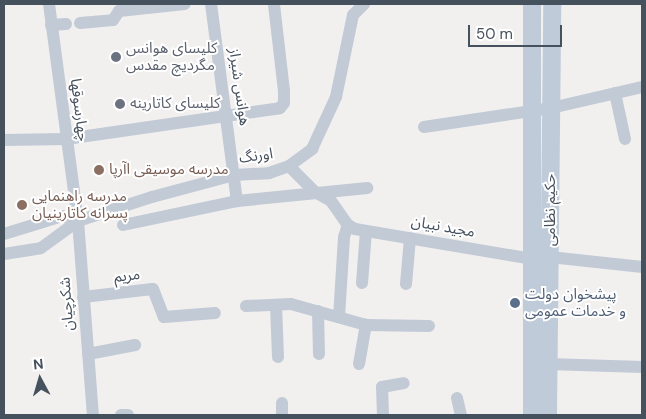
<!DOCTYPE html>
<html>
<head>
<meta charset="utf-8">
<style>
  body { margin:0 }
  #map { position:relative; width:646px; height:419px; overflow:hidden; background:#f2efef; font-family:"DM Sans","Noto Sans Arabic",sans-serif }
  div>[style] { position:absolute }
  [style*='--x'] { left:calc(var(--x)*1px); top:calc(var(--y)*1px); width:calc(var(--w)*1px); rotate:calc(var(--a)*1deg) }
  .street>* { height:12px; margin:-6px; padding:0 6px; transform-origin:6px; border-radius:6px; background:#c1cad5 }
  .secondary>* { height:18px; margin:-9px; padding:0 9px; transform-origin:9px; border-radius:9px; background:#c0cbd9 }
  .dots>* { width:14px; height:14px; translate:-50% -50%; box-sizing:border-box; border:2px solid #fff; border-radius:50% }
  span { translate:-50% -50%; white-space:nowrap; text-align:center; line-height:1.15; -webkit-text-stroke:4px #fff; paint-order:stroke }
  .worship-label { font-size:15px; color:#5b616d }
  .left { translate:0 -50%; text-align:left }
  .street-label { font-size:15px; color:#46515e }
  .education-label { font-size:15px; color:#785e54 }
  .service-label { font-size:15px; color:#4e5e75 }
  .frame { position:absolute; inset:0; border:5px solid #46515e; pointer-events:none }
  .north { position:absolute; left:15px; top:354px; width:50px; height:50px; -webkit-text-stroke:4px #fff; paint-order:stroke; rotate:354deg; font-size:14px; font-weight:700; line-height:20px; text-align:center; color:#46515e }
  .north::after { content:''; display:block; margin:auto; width:18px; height:22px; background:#46515e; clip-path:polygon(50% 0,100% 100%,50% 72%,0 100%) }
  .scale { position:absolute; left:468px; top:25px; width:94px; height:22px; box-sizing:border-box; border:2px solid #46515e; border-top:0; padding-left:6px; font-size:15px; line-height:18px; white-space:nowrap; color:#46515e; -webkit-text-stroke:4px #fff; paint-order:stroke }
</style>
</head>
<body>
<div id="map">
  <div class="street">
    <div style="--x:49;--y:4;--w:219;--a:82.4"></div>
    <div style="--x:78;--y:221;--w:195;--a:85.6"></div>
    <div style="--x:211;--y:4;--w:199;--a:82.5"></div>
    <div style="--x:80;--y:23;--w:33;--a:-5"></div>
    <div style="--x:113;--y:20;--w:11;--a:-56"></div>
    <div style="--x:119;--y:11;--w:66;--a:-6.1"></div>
    <div style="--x:51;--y:25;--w:15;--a:-4"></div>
    <div style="--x:615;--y:93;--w:47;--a:77.7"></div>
    <div style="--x:424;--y:127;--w:128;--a:-8.5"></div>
    <div style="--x:551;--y:108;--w:93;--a:-13"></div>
    <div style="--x:4;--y:140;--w:62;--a:-0.9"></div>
    <div style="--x:66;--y:139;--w:216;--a:-8.2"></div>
    <div style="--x:280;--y:108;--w:6;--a:-51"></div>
    <div style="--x:284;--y:103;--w:12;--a:-90"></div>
    <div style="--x:284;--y:91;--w:88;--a:-96.6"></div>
    <div style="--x:289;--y:166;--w:37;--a:45"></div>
    <div style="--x:315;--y:192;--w:18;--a:29"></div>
    <div style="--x:331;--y:201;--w:29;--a:55"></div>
    <div style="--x:348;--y:225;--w:8;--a:30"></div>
    <div style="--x:355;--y:229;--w:181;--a:9.6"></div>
    <div style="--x:123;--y:225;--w:116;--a:-11.9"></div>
    <div style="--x:237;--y:201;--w:131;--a:-5.7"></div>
    <div style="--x:4;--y:234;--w:61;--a:-17.2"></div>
    <div style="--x:62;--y:216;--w:17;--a:17"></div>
    <div style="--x:4;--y:254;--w:37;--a:-9"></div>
    <div style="--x:41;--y:248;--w:46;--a:-36.1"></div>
    <div style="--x:78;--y:221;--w:78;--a:-18"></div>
    <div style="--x:152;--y:197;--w:85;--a:-15"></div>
    <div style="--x:234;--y:175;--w:35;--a:-3"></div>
    <div style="--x:269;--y:173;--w:21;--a:-19"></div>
    <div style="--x:289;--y:166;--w:29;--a:-36"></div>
    <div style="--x:312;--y:149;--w:57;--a:-65.2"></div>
    <div style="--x:336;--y:97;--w:84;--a:-78.3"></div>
    <div style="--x:353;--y:15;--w:16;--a:-45"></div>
    <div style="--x:550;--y:257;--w:93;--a:6.2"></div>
    <div style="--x:362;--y:283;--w:52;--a:-85.6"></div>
    <div style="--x:406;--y:284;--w:46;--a:-85"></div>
    <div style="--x:83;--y:297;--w:70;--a:-6.5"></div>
    <div style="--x:153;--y:289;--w:30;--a:69"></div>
    <div style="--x:164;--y:317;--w:51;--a:-4.5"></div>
    <div style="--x:276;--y:305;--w:52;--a:87.8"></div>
    <div style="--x:246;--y:306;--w:45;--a:-2.5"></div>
    <div style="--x:291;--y:304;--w:78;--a:15.6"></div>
    <div style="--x:366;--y:325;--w:63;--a:0.9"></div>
    <div style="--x:318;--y:311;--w:43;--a:88.7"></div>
    <div style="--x:339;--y:317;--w:80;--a:-86.4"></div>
    <div style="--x:344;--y:237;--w:13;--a:-72"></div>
    <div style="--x:88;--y:354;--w:48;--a:-10.8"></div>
    <div style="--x:359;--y:364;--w:40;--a:-80"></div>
    <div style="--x:548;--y:364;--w:94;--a:1.8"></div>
    <div style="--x:457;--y:398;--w:17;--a:77"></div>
    <div style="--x:282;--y:403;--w:12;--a:90"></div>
    <div style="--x:121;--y:415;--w:7;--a:0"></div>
    <div style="--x:383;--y:415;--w:28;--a:-92"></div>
    <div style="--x:382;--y:387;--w:22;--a:-10"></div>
  </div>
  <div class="secondary">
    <div style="--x:532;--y:415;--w:411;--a:-90"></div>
    <div style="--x:548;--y:415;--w:411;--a:-89.4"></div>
  </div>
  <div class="dots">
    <div style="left:116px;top:57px;background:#6b7280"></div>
    <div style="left:120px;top:104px;background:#6b7280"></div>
    <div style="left:99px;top:170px;background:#8d6e63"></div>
    <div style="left:22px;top:205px;background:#8d6e63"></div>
    <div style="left:515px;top:303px;background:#5c6f8a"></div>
  </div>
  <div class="worship-label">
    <span class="left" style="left:126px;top:57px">کلیسای هوانس<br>مگردیچ مقدس</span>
    <span class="left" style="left:130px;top:104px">کلیسای کاتارینه</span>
  </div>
  <div class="street-label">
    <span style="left:239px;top:87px;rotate:82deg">هوانس شیراز</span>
    <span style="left:79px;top:110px;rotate:83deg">چهارسوقها</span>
    <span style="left:256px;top:156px;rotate:-8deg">اورنگ</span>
    <span style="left:551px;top:210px;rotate:-90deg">حکیم نظامی</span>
    <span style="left:443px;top:227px;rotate:10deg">مجید نبیان</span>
    <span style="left:127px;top:276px;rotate:-7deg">مریم</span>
    <span style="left:67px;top:304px;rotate:-94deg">شکرچیان</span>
  </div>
  <div class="education-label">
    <span class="left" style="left:109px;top:170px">مدرسه موسیقی اآرپا</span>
    <span class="left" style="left:32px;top:205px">مدرسه راهنمایی<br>پسرانه کاتارینیان</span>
  </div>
  <div class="service-label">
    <span class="left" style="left:525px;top:303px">پیشخوان دولت<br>و خدمات عمومی</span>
  </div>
  <div class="frame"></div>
  <div class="north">N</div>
  <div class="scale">50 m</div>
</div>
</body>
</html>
